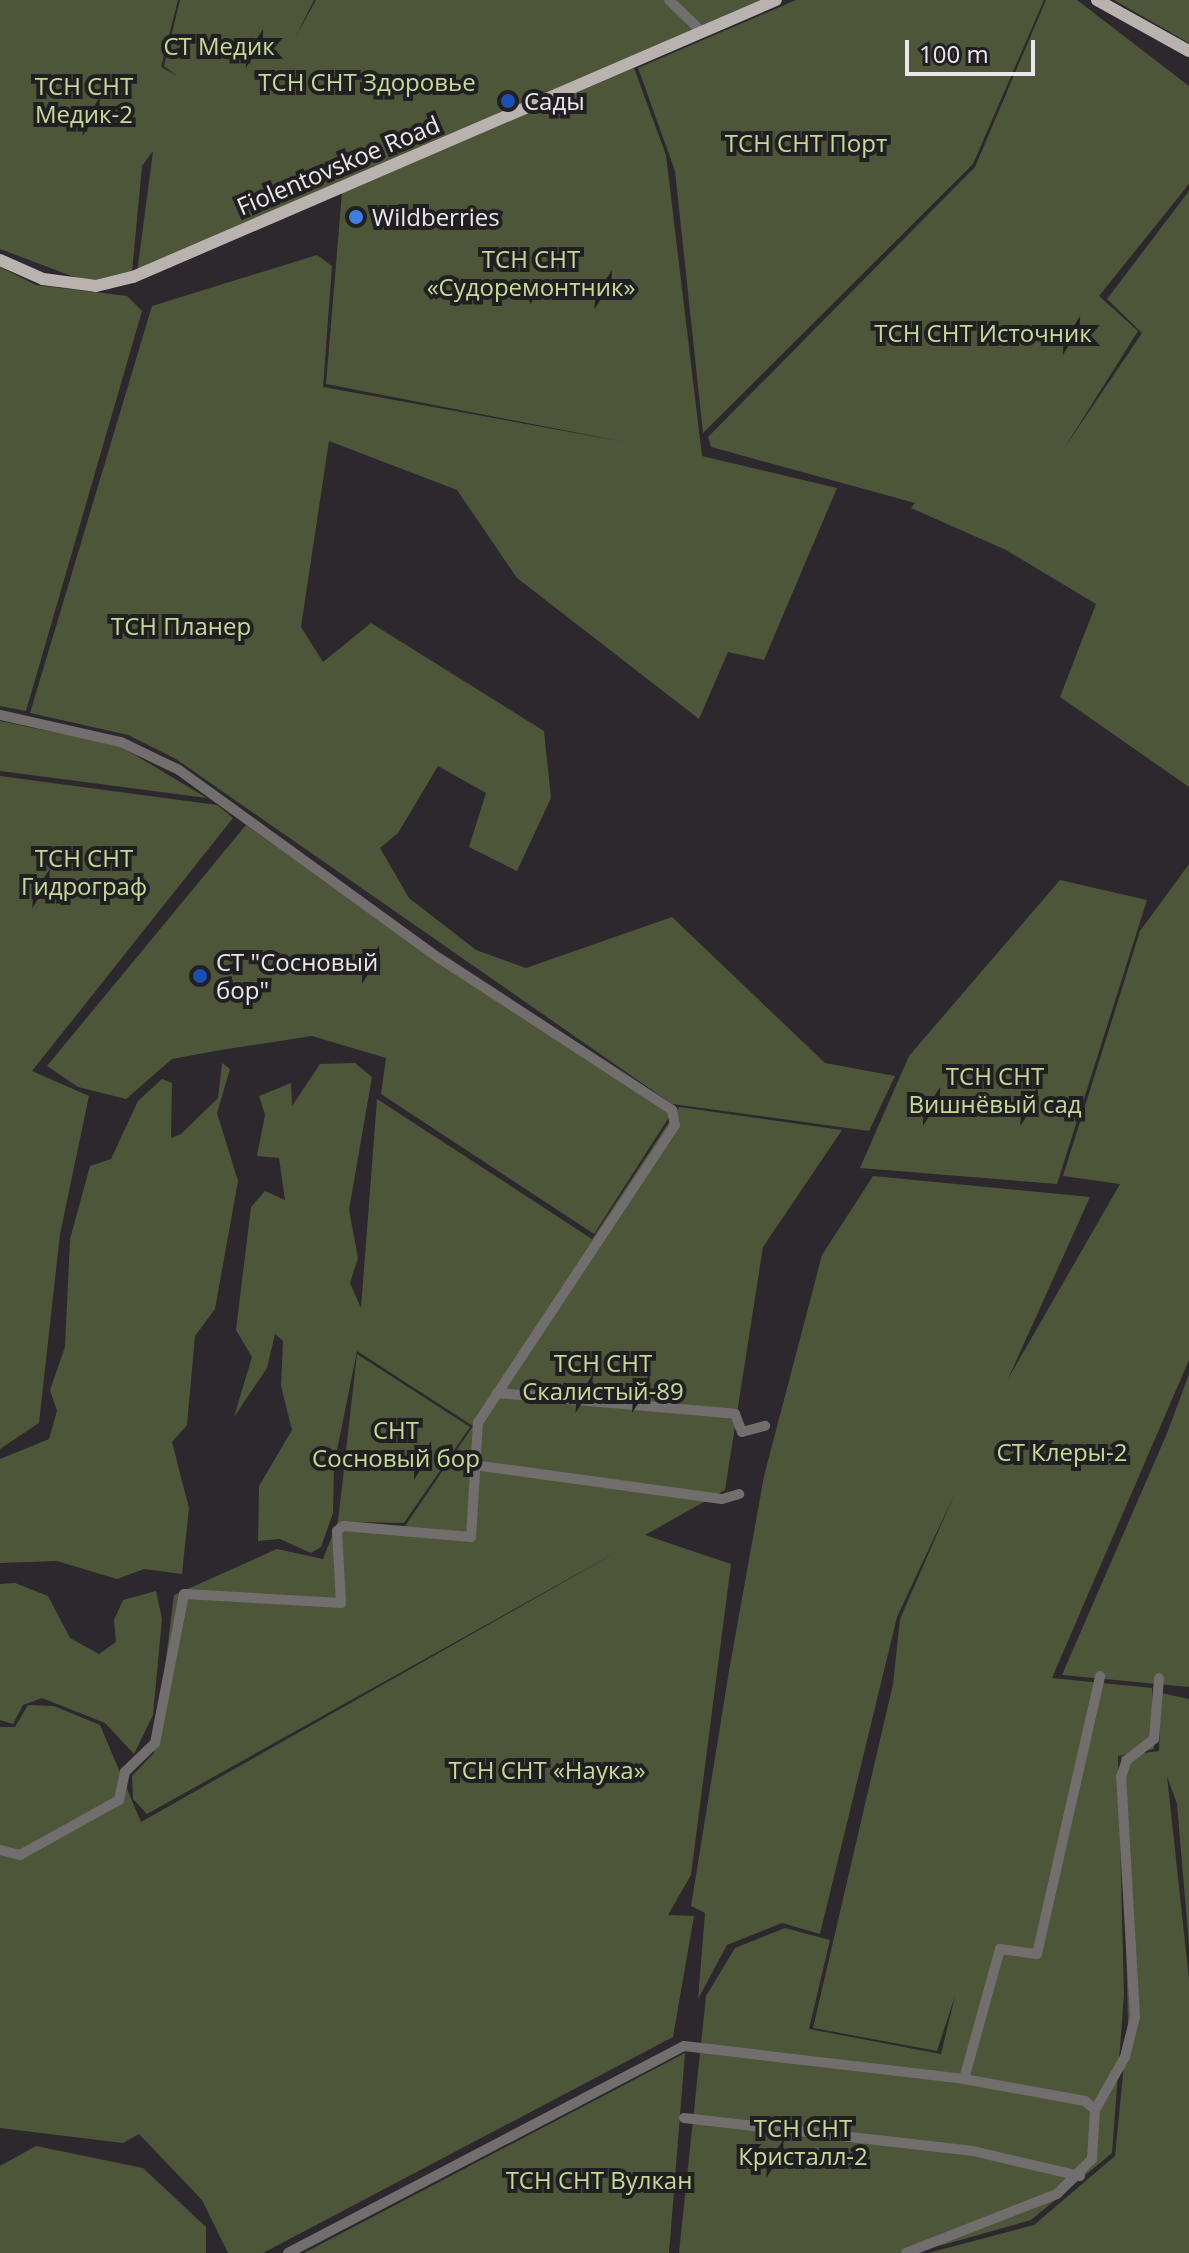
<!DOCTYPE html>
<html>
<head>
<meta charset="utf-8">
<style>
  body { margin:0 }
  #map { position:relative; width:1189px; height:2253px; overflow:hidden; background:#2c282d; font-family:"Open Sans",sans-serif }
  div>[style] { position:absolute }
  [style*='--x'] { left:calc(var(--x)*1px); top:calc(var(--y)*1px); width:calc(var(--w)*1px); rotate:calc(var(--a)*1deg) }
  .green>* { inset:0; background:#4d5639 }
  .minor>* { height:10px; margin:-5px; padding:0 5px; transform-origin:5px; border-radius:5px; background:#716e6d }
  .major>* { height:12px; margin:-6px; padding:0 6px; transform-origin:6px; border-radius:6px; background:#b9b2af }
  .dots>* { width:22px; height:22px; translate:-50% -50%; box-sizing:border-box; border:4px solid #221f23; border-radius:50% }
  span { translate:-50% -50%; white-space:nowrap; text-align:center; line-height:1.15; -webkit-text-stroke:8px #221f23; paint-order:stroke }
  .park-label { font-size:24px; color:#c5db94 }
  .poi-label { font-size:24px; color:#eae7eb }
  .left { translate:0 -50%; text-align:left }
  .street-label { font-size:24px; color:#eae7eb }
  .scale { position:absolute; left:905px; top:40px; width:130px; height:36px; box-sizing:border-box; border:4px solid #eae7eb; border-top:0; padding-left:10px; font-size:24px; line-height:28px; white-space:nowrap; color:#eae7eb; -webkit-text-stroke:6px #221f23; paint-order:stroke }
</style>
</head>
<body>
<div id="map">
  <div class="green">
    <div style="clip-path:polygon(0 0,178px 0,161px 67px,177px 76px,164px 66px,180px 0,314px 0,295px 38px,316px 0,665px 0,697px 29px,137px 273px,153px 151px,142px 166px,132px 272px,90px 283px,0 249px)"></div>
    <div style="clip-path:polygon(672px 0,762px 0,700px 27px)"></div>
    <div style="clip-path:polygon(796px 0,1044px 0,973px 164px,703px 433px,675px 171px,638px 68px)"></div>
    <div style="clip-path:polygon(1046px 0,1077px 0,1189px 86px,1189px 184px,1099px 296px,1138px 331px,1063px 450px,1142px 333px,1107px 299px,1189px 191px,1189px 787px,1060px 697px,1096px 604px,1006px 550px,911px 508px,915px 503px,711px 447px,708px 437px,975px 167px)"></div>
    <div style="clip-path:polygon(1114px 0,1189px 0,1189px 43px)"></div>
    <div style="clip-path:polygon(634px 68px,666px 155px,702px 456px,837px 488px,764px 660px,728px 652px,699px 719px,517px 578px,457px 490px,329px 441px,301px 627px,323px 662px,371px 623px,544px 731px,551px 798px,517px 871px,469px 847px,486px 793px,438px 766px,398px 833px,380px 848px,409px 898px,476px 950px,526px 968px,672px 917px,825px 1063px,895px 1076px,869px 1131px,672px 1104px,176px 759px,128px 735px,30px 713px,152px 306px,317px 255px,332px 266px,323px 387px,625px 442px,326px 384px,342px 192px)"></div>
    <div style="clip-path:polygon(0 267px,36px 285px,127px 296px,142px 311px,26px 711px,0 706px)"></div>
    <div style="clip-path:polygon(0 721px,120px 746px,207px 798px,0 771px)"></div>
    <div style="clip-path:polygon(0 776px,217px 805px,233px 818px,32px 1071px,89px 1096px,60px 1234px,39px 1423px,0 1449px)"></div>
    <div style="clip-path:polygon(246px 825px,425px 953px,671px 1114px,594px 1234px,381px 1094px,386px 1058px,312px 1036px,221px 1050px,172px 1059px,126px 1099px,78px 1087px,47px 1066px)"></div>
    <div style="clip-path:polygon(1189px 864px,1189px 1360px,1052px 1678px,1152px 1688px,1154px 1749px,1118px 1756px,1124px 1995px,1112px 2153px,1031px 2220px,943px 2245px,903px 2253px,679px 2253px,706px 1996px,735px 1948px,785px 1928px,830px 1940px,809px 2029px,941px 2054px,955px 1996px,937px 2051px,813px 2028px,893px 1684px,900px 1619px,955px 1493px,897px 1617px,820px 1934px,782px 1923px,727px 1945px,698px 1999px,705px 1913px,691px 1906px,729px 1671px,764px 1476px,822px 1255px,873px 1176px,1090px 1197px,1008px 1379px,1120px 1184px,1063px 1176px,1140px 931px)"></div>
    <div style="clip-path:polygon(1060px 880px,1147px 900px,1057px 1184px,860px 1168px,909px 1056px)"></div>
    <div style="clip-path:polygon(222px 1063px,230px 1069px,217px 1113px,238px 1181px,215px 1309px,195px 1336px,187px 1425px,172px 1442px,189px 1508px,182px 1574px,144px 1569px,117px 1579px,57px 1561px,0 1563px,0 1459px,49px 1439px,57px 1411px,50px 1390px,65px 1347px,70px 1239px,90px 1166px,111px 1159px,138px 1101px,162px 1079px,172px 1083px,171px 1138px,181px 1134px,218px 1098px)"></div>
    <div style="clip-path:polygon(355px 1063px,372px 1077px,349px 1210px,358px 1258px,350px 1283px,361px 1308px,377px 1099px,592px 1239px,679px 1107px,842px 1130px,763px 1247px,725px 1490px,645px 1535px,731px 1564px,691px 1875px,668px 1915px,694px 1916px,673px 2037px,263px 2253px,228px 2253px,202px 2200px,139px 2134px,123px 2143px,0 2128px,0 1727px,15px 1727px,28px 1705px,54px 1706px,100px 1725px,141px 1822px,622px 1549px,147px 1814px,133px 1799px,132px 1776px,154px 1753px,174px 1595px,277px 1549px,323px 1559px,338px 1521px,357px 1354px,470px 1427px,404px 1523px,357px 1522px,405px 1526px,473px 1426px,357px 1351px,334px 1465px,333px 1513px,321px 1547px,311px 1553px,280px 1539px,258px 1541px,259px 1486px,292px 1430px,281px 1386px,283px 1341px,275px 1334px,267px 1368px,234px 1417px,252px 1357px,236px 1330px,251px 1207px,265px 1191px,285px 1200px,279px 1158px,257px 1156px,265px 1115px,259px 1096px,291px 1083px,292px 1106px,320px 1064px)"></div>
    <div style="clip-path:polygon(1189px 1374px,1189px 1687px,1062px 1675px,1168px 1431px)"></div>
    <div style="clip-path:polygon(15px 1583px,48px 1596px,70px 1638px,99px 1654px,116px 1642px,114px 1620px,123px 1600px,156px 1591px,162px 1619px,153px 1715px,134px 1754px,105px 1723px,42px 1698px,23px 1705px,13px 1724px,0 1720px,0 1584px)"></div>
    <div style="clip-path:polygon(1161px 1693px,1189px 1699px,1189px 1946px,1177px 1804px,1167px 1776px,1189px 1979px,1189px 2253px,928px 2253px,1034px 2225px,1115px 2156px,1128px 2023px,1121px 1756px,1159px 1751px)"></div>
    <div style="clip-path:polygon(685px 2053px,669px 2253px,304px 2253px)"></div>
    <div style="clip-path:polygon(36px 2146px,143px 2168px,206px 2227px,206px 2253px,0 2253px,0 2166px)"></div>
  </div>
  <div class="minor">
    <div style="--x:669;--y:0;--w:46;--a:44.1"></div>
    <div style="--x:0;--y:715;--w:124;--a:12.6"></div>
    <div style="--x:121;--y:742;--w:64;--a:25.8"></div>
    <div style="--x:179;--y:770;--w:321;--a:35.9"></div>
    <div style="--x:439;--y:958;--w:278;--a:33.1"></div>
    <div style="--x:672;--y:1110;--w:15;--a:79"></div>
    <div style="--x:675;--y:1125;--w:357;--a:123.5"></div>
    <div style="--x:478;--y:1423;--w:114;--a:93.5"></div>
    <div style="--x:471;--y:1537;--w:128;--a:-175.1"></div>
    <div style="--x:343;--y:1526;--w:8;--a:140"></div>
    <div style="--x:337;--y:1531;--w:72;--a:86.8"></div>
    <div style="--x:341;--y:1603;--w:157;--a:-176.7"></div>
    <div style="--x:184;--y:1594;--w:152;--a:101"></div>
    <div style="--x:155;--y:1743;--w:42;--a:136"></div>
    <div style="--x:125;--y:1772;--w:29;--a:102"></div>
    <div style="--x:119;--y:1800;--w:113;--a:150.9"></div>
    <div style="--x:20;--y:1855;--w:21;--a:-166"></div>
    <div style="--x:497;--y:1393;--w:239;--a:5"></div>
    <div style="--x:735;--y:1414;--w:19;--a:69"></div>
    <div style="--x:742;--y:1432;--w:24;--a:-15"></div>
    <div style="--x:474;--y:1465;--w:250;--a:7.8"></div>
    <div style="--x:722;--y:1499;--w:18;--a:-16"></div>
    <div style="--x:964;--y:2079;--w:135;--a:-74.5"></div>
    <div style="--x:1000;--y:1949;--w:37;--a:8"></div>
    <div style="--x:1037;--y:1954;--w:285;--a:-77.2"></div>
    <div style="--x:1095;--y:2110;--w:61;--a:-60.5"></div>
    <div style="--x:1125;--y:2057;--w:41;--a:-76"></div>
    <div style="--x:1135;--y:2017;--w:240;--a:-93.3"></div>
    <div style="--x:1121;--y:1777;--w:18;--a:-71"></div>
    <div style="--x:1127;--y:1760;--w:34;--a:-38"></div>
    <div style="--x:1154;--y:1739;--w:61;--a:-85.3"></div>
    <div style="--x:684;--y:2118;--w:291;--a:6.5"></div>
    <div style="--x:973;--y:2151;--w:110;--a:13.2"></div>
    <div style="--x:288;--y:2253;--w:447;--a:-27.6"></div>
    <div style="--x:684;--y:2046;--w:282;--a:6.7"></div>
    <div style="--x:964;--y:2079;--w:123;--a:10.3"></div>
    <div style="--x:1085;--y:2101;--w:13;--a:42"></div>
    <div style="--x:1095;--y:2110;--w:49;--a:93.5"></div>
    <div style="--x:1092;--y:2159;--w:49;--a:135"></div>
    <div style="--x:1057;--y:2194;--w:162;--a:158.7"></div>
  </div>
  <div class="major">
    <div style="--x:1097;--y:0;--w:105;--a:29"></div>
    <div style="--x:0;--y:260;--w:47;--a:23.8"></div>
    <div style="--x:43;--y:279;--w:53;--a:7.5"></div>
    <div style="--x:96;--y:286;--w:38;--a:-14"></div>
    <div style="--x:133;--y:277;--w:700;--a:-23.31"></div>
  </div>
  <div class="dots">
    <div style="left:508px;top:101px;background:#1a4fb4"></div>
    <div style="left:356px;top:217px;background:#3f7fe0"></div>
    <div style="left:200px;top:976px;background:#1a4fb4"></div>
  </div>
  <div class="park-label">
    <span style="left:219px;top:46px">СТ Медик</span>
    <span style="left:367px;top:82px">ТСН СНТ Здоровье</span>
    <span style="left:84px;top:100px">ТСН СНТ<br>Медик-2</span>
    <span style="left:806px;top:143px">ТСН СНТ Порт</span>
    <span style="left:531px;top:273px">ТСН СНТ<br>«Судоремонтник»</span>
    <span style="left:983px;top:333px">ТСН СНТ Источник</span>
    <span style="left:181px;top:626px">ТСН Планер</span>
    <span style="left:84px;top:872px">ТСН СНТ<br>Гидрограф</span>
    <span style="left:995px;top:1090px">ТСН СНТ<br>Вишнёвый сад</span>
    <span style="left:603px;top:1377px">ТСН СНТ<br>Скалистый-89</span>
    <span style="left:396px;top:1444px">СНТ<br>Сосновый бор</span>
    <span style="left:1062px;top:1452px">СТ Клеры-2</span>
    <span style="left:547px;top:1770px">ТСН СНТ «Наука»</span>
    <span style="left:803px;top:2142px">ТСН СНТ<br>Кристалл-2</span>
    <span style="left:599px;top:2180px">ТСН СНТ Вулкан</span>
  </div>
  <div class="poi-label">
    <span class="left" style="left:524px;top:101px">Сады</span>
    <span class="left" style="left:372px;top:217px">Wildberries</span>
    <span class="left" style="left:216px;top:976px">СТ "Сосновый<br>бор"</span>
  </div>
  <div class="street-label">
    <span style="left:338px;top:165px;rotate:-23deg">Fiolentovskoe Road</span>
  </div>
  <div class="scale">100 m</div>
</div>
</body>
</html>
